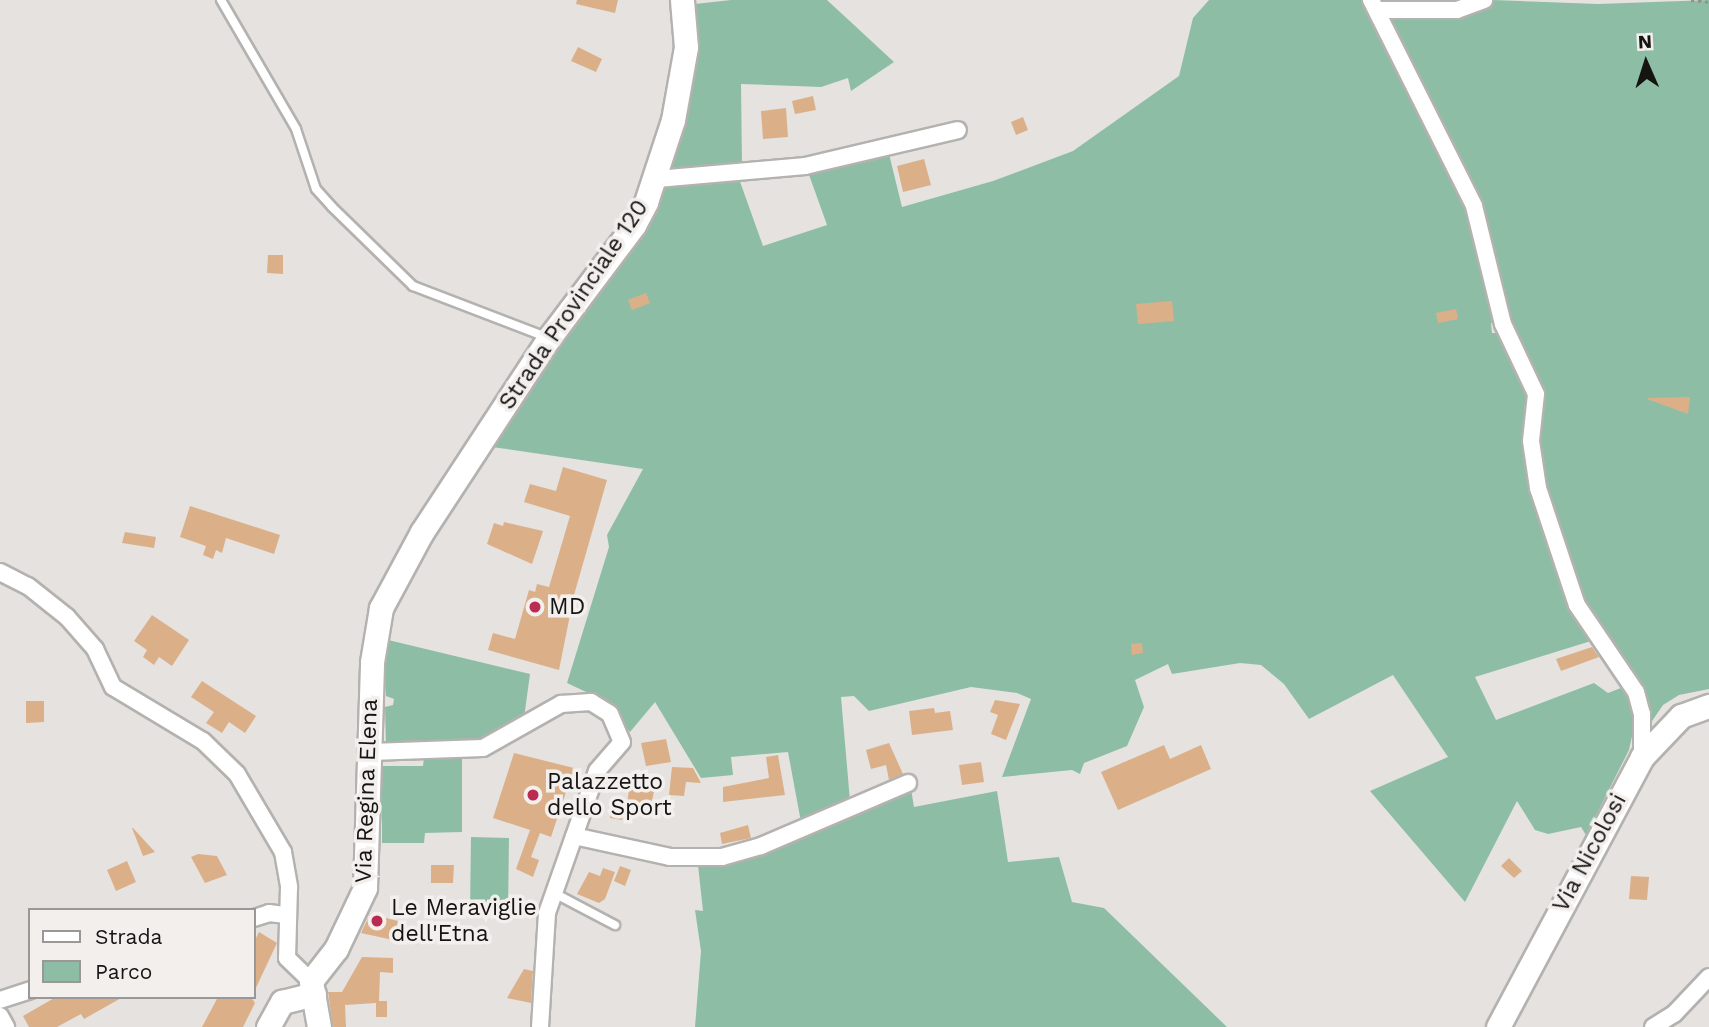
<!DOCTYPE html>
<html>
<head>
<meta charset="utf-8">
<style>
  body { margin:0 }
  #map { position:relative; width:1709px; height:1027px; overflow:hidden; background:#e5e2e0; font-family:"Work Sans",sans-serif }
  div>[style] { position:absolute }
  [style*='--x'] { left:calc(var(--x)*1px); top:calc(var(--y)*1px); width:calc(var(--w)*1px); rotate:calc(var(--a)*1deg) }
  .green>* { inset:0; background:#8dbea5 }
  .building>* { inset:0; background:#dbb089 }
  .path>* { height:2.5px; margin-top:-1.25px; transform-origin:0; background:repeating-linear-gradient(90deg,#93918f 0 3.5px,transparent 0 7px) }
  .roads { filter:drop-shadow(2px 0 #b4b2af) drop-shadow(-2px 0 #b4b2af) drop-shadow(0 2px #b4b2af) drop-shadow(0 -2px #b4b2af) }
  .lane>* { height:8px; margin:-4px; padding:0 4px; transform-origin:4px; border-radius:4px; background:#fff }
  .street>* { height:16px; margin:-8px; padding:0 8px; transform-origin:8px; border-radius:8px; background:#fff }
  .secondary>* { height:23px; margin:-11.5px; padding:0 11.5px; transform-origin:11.5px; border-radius:11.5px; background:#fff }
  .dots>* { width:19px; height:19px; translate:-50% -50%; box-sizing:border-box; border:4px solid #f2efed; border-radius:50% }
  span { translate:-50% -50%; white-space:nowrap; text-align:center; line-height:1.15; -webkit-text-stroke:7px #f2efed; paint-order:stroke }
  .street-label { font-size:23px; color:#151413 }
  .poi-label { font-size:23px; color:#151413 }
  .left { translate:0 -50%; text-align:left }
  .legend { position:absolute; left:28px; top:908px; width:228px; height:91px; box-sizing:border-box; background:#f2efed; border:2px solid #9a9796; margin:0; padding:9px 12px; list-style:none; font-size:21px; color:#151413 }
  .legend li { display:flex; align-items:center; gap:14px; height:35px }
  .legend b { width:35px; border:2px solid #9a9796 }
  .north { position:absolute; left:1611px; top:28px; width:70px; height:70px; -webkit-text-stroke:5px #f2efed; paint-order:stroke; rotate:357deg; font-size:19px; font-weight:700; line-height:28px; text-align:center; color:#151413 }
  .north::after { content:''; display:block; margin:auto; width:24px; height:32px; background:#151413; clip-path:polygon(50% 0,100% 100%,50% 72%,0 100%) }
</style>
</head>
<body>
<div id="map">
  <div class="green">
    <div style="clip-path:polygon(731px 0,827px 0,894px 62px,851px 91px,848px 78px,821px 87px,741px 84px,742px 165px,666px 173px,689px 76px,695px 4px)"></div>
    <div style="clip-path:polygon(1209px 0,1363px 0,1468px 209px,1496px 321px,1491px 323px,1492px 333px,1501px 333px,1531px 394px,1527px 438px,1569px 604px,1591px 641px,1475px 677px,1496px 720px,1594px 683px,1608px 693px,1626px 686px,1630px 695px,1634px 727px,1629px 750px,1586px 835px,1581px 827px,1548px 834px,1535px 830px,1517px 801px,1465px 902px,1370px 791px,1448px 757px,1393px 675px,1309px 719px,1284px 684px,1261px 665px,1240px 663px,1172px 674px,1168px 664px,1135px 680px,1144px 707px,1127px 746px,1084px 763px,1080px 774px,1072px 770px,1002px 777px,1031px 699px,1017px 693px,971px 687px,869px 711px,854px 696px,841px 697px,850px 801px,801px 822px,788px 752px,731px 757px,733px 775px,701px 778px,655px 702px,630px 732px,601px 699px,567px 683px,609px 547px,607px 535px,643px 469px,492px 447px,560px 333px,662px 184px,738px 176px,763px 246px,827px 225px,808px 172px,889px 154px,902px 207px,993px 181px,1073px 151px,1179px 76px,1193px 18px)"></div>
    <div style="clip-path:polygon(1493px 0,1598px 4px,1709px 0,1709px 689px,1679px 695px,1663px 705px,1650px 724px,1580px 601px,1545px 491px,1538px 452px,1541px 405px,1518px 354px,1471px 182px,1385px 19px,1458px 13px)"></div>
    <div style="clip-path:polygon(384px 639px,530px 674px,524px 718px,490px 740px,386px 747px,385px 707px,393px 705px,394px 699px,386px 696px)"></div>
    <div style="clip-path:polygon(424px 757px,462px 757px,462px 832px,425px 833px,424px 843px,382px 843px,382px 766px,423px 766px)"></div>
    <div style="clip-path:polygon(911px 789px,914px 807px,997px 791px,1008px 862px,1059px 857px,1072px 902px,1104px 908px,1227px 1027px,695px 1027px,701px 951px,695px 910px,703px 911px,698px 865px,739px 859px,804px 837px)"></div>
    <div style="clip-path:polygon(471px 837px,509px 838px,508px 912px,470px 911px)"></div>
  </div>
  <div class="building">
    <div style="clip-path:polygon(577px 0,618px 0,615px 13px,576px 4px)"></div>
    <div style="clip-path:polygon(578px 47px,602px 59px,596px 72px,571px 61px)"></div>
    <div style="clip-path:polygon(813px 96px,816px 110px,795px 114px,792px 101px)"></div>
    <div style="clip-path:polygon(786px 108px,788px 137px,763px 139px,761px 111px)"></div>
    <div style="clip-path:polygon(1023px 117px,1028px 130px,1016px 135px,1011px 122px)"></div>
    <div style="clip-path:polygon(924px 159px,931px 185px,903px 192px,897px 166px)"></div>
    <div style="clip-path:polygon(268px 255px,283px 255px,283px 274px,267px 273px)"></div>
    <div style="clip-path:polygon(646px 293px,650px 303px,632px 310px,628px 300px)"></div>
    <div style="clip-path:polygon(1172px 301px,1174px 321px,1138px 324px,1136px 304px)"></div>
    <div style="clip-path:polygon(1456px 309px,1458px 319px,1438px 323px,1436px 313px)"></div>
    <div style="clip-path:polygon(1690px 397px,1688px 414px,1647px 399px,1648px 398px)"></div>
    <div style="clip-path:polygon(563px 467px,607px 480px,574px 595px,559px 670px,488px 650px,493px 633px,515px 639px,529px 590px,535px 592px,537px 584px,549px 587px,570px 516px,524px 502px,530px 484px,556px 491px)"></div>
    <div style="clip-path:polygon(190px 506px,280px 535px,274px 554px,226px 538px,222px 553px,216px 550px,213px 559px,203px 555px,206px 546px,180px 537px)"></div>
    <div style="clip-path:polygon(504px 522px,543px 531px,532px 564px,487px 544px,494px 523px,503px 526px)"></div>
    <div style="clip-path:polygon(125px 532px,156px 537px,154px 548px,122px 543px)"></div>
    <div style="clip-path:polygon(152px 615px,189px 640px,172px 666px,159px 657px,154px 665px,143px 657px,147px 650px,134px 641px)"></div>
    <div style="clip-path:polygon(1142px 643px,1143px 653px,1132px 655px,1131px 644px)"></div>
    <div style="clip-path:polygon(1592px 647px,1599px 657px,1561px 671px,1556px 659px)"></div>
    <div style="clip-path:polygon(202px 681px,256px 716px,245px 733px,229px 722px,222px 733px,206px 723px,214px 712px,191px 697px)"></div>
    <div style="clip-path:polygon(995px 700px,1020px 704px,1006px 740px,991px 734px,998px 715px,990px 712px)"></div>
    <div style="clip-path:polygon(26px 701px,44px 701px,44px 722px,26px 723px)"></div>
    <div style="clip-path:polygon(934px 708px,935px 713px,950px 711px,953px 730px,912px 735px,909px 711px)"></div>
    <div style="clip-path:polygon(666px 739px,671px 762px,646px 766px,641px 743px)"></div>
    <div style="clip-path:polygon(889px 743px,903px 774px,889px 780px,886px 765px,871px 769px,866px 750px)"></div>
    <div style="clip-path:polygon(1164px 745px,1170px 759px,1201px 745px,1211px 769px,1118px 810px,1101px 772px)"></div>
    <div style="clip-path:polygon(514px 753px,574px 768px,551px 837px,540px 833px,531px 857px,539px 860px,533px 877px,516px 869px,530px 830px,493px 818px)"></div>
    <div style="clip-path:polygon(778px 755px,785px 795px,723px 802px,723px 787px,769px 778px,766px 757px)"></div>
    <div style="clip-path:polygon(981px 762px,984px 782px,962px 785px,959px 765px)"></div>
    <div style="clip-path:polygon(672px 767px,693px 768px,701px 783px,686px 782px,684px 796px,669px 795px)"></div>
    <div style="clip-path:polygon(631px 775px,644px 777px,642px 790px,654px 791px,651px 807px,639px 805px,638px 814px,626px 812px)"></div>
    <div style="clip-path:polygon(612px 803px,625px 804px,622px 820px,610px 818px)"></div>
    <div style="clip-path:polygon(748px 825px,751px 838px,722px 844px,720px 833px)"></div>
    <div style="clip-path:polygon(132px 828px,133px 828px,155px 852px,143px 856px)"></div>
    <div style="clip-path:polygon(198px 854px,217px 856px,227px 875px,205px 883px,191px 857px)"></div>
    <div style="clip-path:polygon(1509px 858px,1522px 871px,1514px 878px,1501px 866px)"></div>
    <div style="clip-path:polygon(127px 861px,136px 882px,116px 891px,107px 870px)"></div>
    <div style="clip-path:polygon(431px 865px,454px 865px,453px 883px,431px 883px)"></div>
    <div style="clip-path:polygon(620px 866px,631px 870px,625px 886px,614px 881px)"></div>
    <div style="clip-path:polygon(603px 868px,615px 872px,605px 899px,599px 903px,577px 894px,589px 872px,600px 876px)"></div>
    <div style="clip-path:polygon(1631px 876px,1649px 877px,1647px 900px,1629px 899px)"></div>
    <div style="clip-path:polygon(370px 914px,398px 921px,393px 940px,361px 933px)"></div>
    <div style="clip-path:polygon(259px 932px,277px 943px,254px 992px,254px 942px)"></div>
    <div style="clip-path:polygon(362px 957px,393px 958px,393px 973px,380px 972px,379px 1001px,387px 1001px,387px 1017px,376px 1017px,376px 1003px,345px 1005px,346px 1027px,333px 1027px,328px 992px,342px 992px)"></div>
    <div style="clip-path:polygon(524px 969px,533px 971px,531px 1003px,507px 998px)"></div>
    <div style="clip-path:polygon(56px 997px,123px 997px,84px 1019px,81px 1014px,57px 1027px,29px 1027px,23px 1016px)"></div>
    <div style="clip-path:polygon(218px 997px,251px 997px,255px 1003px,243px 1027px,202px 1027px)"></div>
  </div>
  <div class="path">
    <div style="--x:1691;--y:0;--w:18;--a:6"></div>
  </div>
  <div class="roads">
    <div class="lane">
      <div style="--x:221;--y:0;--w:149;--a:59.8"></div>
      <div style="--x:296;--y:129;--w:63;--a:71.6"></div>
      <div style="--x:316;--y:189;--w:24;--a:48"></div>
      <div style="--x:332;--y:207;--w:113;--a:44.3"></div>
      <div style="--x:413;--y:286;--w:142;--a:21"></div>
      <div style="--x:554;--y:893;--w:69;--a:27.7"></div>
    </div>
    <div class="street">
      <div style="--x:1371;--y:0;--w:230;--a:63.4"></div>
      <div style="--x:1474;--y:206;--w:122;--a:76.2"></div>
      <div style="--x:1503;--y:324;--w:77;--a:64.8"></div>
      <div style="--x:1536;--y:394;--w:47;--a:96.1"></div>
      <div style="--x:1531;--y:441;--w:48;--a:81.5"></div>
      <div style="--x:1538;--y:488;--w:123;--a:71.6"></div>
      <div style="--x:1577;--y:605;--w:105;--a:55.9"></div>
      <div style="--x:1636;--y:692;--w:23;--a:75"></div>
      <div style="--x:1642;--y:714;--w:43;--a:90"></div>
      <div style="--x:1377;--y:10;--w:80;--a:0"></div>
      <div style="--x:1457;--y:10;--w:29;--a:-20"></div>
      <div style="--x:657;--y:179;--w:149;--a:-5"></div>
      <div style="--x:805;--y:166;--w:157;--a:-13.2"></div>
      <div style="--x:0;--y:572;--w:31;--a:27"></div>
      <div style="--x:28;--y:586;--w:50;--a:38.5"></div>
      <div style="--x:67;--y:617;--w:43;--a:48.8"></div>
      <div style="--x:95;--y:649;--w:42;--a:64.7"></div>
      <div style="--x:113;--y:687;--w:105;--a:31"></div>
      <div style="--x:203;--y:741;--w:47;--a:44.1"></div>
      <div style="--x:237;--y:774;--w:91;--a:59.5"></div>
      <div style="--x:283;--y:852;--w:36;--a:80"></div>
      <div style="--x:289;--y:887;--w:71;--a:91.6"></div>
      <div style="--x:287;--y:958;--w:33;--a:44"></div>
      <div style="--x:371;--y:752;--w:112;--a:-2"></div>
      <div style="--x:483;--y:748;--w:90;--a:-29.4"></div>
      <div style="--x:561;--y:704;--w:30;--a:-4"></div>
      <div style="--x:591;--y:702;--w:22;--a:32"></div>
      <div style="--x:610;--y:714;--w:30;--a:67"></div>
      <div style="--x:622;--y:742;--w:38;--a:131"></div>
      <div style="--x:597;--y:771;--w:151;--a:109.4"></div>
      <div style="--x:547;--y:913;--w:114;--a:93.5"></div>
      <div style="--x:574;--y:836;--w:98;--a:12.3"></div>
      <div style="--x:670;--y:857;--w:52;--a:0"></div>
      <div style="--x:722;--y:857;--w:41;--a:-15.8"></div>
      <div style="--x:761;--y:846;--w:160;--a:-23.2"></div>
      <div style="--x:254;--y:918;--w:16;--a:-18"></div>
      <div style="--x:269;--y:913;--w:17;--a:7"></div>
      <div style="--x:0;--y:1000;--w:32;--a:-18"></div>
      <div style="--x:0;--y:1016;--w:13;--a:61"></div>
      <div style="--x:1653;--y:1027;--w:25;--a:-32"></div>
      <div style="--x:1674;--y:1014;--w:51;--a:-46.6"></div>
    </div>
    <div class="secondary">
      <div style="--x:268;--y:1027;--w:29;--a:-61"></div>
      <div style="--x:282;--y:1002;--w:33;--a:-14"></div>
      <div style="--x:319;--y:1027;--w:47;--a:-99.9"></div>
      <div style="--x:311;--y:981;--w:41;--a:-52"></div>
      <div style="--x:336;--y:949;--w:68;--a:-64.6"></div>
      <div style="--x:365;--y:888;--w:226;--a:-88.2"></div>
      <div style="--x:372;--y:662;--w:55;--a:-80.5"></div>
      <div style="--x:381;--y:608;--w:86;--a:-61.7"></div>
      <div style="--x:422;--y:532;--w:232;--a:-56.8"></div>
      <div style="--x:549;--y:338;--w:141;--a:-53"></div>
      <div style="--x:634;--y:225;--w:26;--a:-62"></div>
      <div style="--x:646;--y:202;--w:86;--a:-71.8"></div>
      <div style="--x:673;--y:120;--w:74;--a:-79.9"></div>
      <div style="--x:686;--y:47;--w:47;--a:-94.9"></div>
      <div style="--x:1498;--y:1027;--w:306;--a:-61.9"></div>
      <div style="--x:1642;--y:757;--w:57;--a:-46.4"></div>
      <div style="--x:1681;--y:716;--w:30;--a:-20"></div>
    </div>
  </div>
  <div class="dots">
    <div style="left:535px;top:607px;background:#ba2a51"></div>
    <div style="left:533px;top:795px;background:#ba2a51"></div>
    <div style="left:377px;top:921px;background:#ba2a51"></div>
  </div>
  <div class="street-label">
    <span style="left:574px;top:305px;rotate:-56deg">Strada Provinciale 120</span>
    <span style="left:367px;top:791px;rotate:-88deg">Via Regina Elena</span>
    <span style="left:1590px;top:853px;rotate:-62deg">Via Nicolosi</span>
  </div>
  <div class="poi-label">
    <span class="left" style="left:549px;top:607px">MD</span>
    <span class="left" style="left:547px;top:795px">Palazzetto<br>dello Sport</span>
    <span class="left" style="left:391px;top:921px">Le Meraviglie<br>dell'Etna</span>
  </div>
  <ul class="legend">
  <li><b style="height:9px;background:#fff"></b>Strada</li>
  <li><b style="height:19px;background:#8dbea5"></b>Parco</li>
  </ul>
  <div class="north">N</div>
</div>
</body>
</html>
